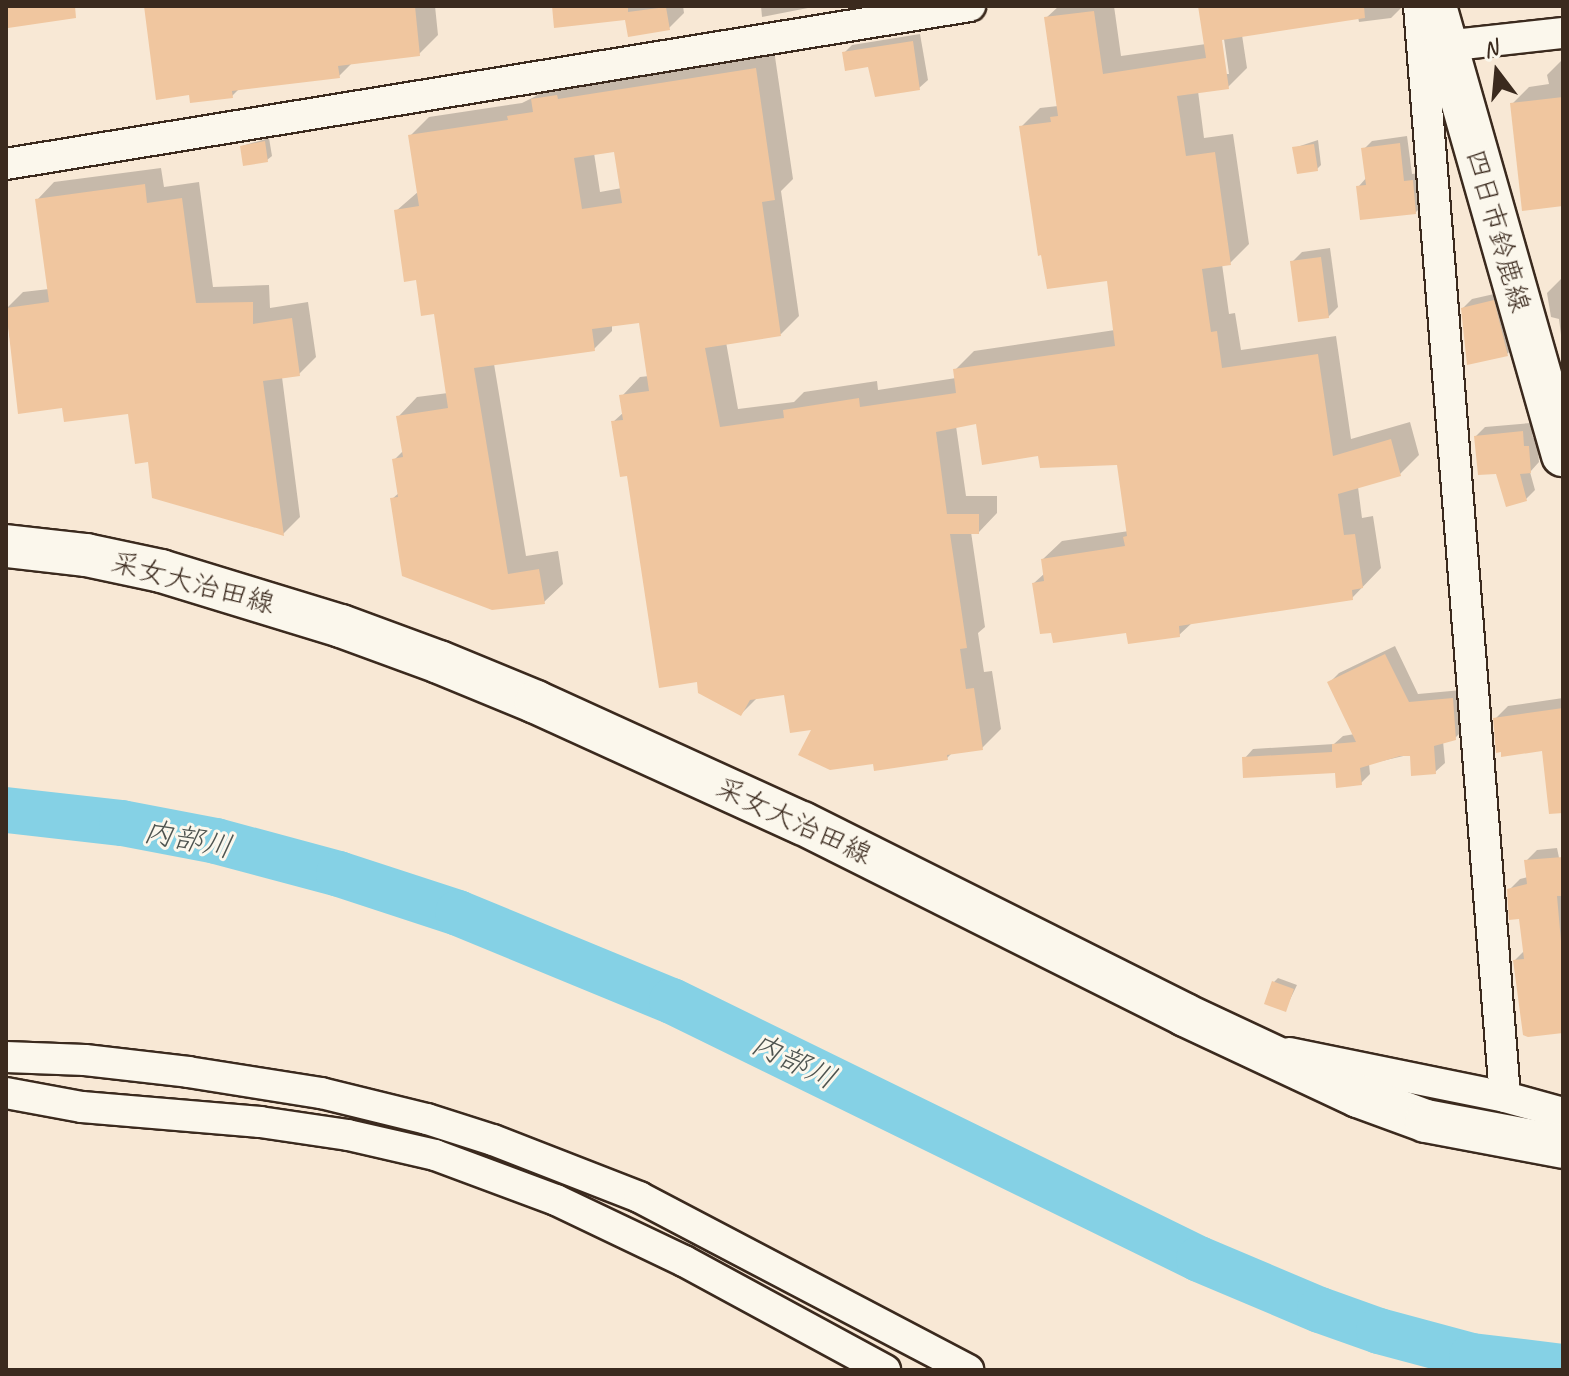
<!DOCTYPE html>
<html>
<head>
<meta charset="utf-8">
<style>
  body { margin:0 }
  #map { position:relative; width:1569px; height:1376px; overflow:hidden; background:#f8e8d5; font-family:Caveat,"Klee One",sans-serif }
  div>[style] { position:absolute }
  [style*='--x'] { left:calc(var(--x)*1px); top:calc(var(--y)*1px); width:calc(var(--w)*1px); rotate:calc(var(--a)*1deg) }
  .shadow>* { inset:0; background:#0003 }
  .river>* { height:46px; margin:-23px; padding:0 23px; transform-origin:23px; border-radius:23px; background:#85d1e5 }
  .building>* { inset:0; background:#f0c69f }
  .roads { filter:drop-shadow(2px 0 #3b2a1e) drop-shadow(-2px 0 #3b2a1e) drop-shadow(0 2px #3b2a1e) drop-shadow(0 -2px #3b2a1e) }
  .street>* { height:30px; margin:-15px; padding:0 15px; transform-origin:15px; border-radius:15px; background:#fbf7ec }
  .secondary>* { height:42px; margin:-21px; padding:0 21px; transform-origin:21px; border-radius:21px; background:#fbf7ec }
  span { translate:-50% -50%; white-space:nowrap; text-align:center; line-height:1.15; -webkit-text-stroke:6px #fbf7ec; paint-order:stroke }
  .street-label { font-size:28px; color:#3b2a1e }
  .water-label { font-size:30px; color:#4e5450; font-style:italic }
  .frame { position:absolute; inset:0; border:8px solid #3b2a1e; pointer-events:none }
  .north { position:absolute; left:1457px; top:32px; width:80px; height:80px; -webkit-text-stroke:6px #fbf7ec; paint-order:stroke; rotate:344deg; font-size:22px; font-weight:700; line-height:32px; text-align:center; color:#3b2a1e }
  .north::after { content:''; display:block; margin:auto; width:28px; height:36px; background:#3b2a1e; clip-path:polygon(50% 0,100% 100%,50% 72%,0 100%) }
</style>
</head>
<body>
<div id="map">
  <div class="shadow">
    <div style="clip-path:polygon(146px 6px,435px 6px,438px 35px,419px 54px,353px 62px,339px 76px,240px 88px,232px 96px,191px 93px)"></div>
    <div style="clip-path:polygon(554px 6px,683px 6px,684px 13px,669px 28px)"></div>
    <div style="clip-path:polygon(761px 6px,818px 6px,762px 17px)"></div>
    <div style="clip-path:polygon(evenodd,1059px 6px,1114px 6px,1121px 56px,1206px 44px,1200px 6px,1403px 6px,1391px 18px,1359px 22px,1358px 17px,1242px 35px,1247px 68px,1228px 87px,1198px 91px,1204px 138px,1233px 134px,1249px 244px,1230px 263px,1222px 264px,1229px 314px,1235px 313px,1241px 350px,1336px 336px,1351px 439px,1410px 422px,1419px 455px,1400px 474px,1358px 487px,1362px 518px,1373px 516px,1381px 568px,1352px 598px,1193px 622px,1179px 635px,1128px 631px,1034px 583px,1045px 573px,1043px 559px,1062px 541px,1129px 531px,1119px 463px,1039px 454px,977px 421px,956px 426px,966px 496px,997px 496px,997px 513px,979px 532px,971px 532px,985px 627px,978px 633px,984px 672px,992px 671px,1001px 729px,982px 748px,953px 752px,947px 758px,875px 761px,814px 728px,786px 692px,758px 697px,741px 714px,699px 680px,613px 422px,624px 412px,622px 396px,640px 377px,649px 376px,641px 320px,612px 324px,612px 331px,594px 349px,494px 364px,526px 556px,558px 551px,563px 584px,544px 602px,392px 499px,400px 492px,394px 460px,404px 450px,399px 416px,417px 397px,448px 393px,436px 311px,417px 278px,396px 211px,419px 191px,411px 135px,429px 117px,522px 103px,536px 96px,552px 81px,774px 50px,793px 179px,781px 191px,799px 316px,781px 334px,726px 342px,738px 409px,794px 402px,804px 392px,877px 381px,878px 390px,956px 378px,955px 370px,974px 351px,1115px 330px,1108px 278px,1021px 127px,1040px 108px,1058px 106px,1046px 18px,1059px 6px,1219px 32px,1223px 32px,1229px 74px,1225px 74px,1219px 32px,1059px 6px,616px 150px,622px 188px,600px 192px,594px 153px,616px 150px)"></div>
    <div style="clip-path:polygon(920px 34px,928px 80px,919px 88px,844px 53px,852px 45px)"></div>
    <div style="clip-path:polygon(1563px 59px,1563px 204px,1512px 104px,1529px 87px,1549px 84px,1547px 75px)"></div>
    <div style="clip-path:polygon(1407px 136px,1412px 174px,1420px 173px,1423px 205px,1415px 213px,1359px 186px,1367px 177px,1364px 149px,1372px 141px)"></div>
    <div style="clip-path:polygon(269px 138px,272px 156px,267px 160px,242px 146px)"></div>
    <div style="clip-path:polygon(1318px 140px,1321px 165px,1317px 169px,1294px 148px)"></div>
    <div style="clip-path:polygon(161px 168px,164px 187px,199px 182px,213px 287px,269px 285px,270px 308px,308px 302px,316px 357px,299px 374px,282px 377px,300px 517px,283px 534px,150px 460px,130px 412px,64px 405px,20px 412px,6px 309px,23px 292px,49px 289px,37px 200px,54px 182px)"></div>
    <div style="clip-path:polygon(1330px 248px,1338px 307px,1328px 317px,1293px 261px,1302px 252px)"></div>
    <div style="clip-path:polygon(1561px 279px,1563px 279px,1563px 351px,1559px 319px,1551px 317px,1547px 293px)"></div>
    <div style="clip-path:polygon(1503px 292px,1517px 344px,1507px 354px,1463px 308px,1472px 299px)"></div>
    <div style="clip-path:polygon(1531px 423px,1533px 438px,1537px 438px,1539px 462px,1530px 472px,1535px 490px,1526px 499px,1497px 472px,1476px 436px,1485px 427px)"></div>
    <div style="clip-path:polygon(1395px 646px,1418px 694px,1462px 690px,1464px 729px,1455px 738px,1443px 741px,1445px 763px,1435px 772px,1412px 754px,1369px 764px,1370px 774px,1361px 783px,1337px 771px,1244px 759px,1253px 749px,1334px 744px,1343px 736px,1355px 734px,1330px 682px,1339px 673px)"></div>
    <div style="clip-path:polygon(1563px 698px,1563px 809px,1544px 749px,1495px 719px,1508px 706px)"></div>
    <div style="clip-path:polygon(1557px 848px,1563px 877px,1563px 1029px,1515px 960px,1525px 950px,1520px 917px,1509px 890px,1520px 879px,1528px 877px,1526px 861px,1537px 850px)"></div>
    <div style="clip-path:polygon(1278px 978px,1297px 985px,1285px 1010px,1274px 982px)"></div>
  </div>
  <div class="river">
    <div style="--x:6;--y:810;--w:117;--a:6.4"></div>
    <div style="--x:122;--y:823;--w:96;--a:10.8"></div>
    <div style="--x:216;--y:841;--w:127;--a:15"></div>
    <div style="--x:339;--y:874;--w:125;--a:18.1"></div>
    <div style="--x:458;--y:913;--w:231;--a:22.4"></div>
    <div style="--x:672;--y:1001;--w:587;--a:26.08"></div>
    <div style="--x:1199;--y:1259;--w:131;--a:22.9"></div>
    <div style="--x:1320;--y:1310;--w:63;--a:19.6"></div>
    <div style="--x:1379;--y:1331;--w:96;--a:15"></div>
    <div style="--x:1472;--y:1356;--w:92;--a:6.9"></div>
  </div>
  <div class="building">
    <div style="clip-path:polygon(6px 6px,75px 6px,76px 18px,8px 28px)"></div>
    <div style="clip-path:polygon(144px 6px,415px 6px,420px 56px,338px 66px,340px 78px,232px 91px,233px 98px,190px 103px,189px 95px,156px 100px)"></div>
    <div style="clip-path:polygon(552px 6px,628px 6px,628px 12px,666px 7px,670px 30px,628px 37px,625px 20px,554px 28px)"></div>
    <div style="clip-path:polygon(evenodd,1198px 6px,1364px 6px,1365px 18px,1222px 40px,1229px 89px,1177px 96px,1186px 156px,1215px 152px,1231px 265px,1202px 269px,1211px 332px,1217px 331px,1222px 368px,1318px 354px,1333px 456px,1391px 439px,1401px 476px,1338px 494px,1344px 535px,1355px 534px,1363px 588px,1352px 590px,1353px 600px,1179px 626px,1180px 637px,1128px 644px,1126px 633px,1053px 643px,1051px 633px,1040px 634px,1032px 583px,1044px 581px,1041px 559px,1125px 546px,1123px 537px,1127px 536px,1117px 465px,1040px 468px,1038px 456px,982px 465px,976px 424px,936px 432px,947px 514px,979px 514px,979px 534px,950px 534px,967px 648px,960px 649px,966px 689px,974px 688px,983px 750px,947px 755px,948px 760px,874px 771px,873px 764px,830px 770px,798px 755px,811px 730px,790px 733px,784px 695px,750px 700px,741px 716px,698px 693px,697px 682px,659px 688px,627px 476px,620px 477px,611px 421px,623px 420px,619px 395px,649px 391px,639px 323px,592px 329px,595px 351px,474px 368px,508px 574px,539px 569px,545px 604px,492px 610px,402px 576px,390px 498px,398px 497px,392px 459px,403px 457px,396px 416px,448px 408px,434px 314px,421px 316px,416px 280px,404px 282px,394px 210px,419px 206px,408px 135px,508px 120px,507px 116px,533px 112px,531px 99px,557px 95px,558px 99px,756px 68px,775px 200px,762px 202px,781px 336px,705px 348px,720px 427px,784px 418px,783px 410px,859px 398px,860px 407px,956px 393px,953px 369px,1115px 346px,1107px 281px,1047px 289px,1041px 255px,1038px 256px,1019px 126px,1051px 122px,1050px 117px,1058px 116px,1044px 17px,1094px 11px,1103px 74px,1206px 58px,1198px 6px,614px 152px,622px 203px,582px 209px,574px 158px,614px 152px)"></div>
    <div style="clip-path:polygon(913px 41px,920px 90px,875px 97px,868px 67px,845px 71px,842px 52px)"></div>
    <div style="clip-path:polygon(1563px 97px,1563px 206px,1522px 211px,1510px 103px)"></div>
    <div style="clip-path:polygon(265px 141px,268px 162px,243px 166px,240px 146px)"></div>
    <div style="clip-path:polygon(1400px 143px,1404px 181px,1413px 180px,1416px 214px,1360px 220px,1356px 186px,1366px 185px,1361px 148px)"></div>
    <div style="clip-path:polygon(1314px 144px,1318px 171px,1297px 174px,1292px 147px)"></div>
    <div style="clip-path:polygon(145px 184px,147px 203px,182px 198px,196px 303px,253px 302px,253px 324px,292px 318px,300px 376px,263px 381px,284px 536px,152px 498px,148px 462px,135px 464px,128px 414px,64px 422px,62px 408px,18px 414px,6px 308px,49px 302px,35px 199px)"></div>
    <div style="clip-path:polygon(1321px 257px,1329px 318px,1298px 322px,1290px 261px)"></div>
    <div style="clip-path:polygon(1494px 300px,1508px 356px,1467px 365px,1461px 308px)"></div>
    <div style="clip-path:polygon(1523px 431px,1524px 446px,1529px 446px,1531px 473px,1520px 474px,1527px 501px,1506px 507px,1496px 474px,1478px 475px,1474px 436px)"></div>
    <div style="clip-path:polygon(1385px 654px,1409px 702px,1453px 698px,1456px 740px,1434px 746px,1436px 774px,1411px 776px,1410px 756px,1400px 756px,1360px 768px,1362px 785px,1336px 788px,1335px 773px,1243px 778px,1242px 757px,1332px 752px,1332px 744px,1356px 742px,1327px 682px)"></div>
    <div style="clip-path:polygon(1563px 708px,1563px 813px,1549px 814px,1542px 751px,1501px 757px,1501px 752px,1496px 753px,1493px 718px)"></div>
    <div style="clip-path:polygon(1563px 857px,1563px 896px,1557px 896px,1563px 964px,1563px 1033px,1528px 1037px,1523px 1035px,1513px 960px,1524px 959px,1519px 919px,1509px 920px,1507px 889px,1527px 884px,1524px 860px)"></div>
    <div style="clip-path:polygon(1272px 981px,1294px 989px,1286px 1012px,1264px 1004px)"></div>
  </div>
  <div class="roads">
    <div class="street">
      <div style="--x:1419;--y:6;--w:1094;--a:85.49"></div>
      <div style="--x:1445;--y:46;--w:119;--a:-6.3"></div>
      <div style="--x:6;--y:164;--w:977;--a:-9.31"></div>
      <div style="--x:1289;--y:1053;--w:220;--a:11.5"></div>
      <div style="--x:1505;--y:1097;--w:60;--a:15.4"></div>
      <div style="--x:6;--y:1057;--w:79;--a:2.2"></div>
      <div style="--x:85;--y:1060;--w:104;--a:6.6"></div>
      <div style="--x:188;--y:1072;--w:135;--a:9"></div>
      <div style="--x:321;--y:1093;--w:109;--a:13.8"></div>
      <div style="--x:427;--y:1119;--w:69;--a:17.7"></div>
      <div style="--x:493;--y:1140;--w:157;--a:21.3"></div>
      <div style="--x:639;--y:1197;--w:372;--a:27.7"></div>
      <div style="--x:6;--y:1093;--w:77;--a:10.4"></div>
      <div style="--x:82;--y:1107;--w:179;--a:4.8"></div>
      <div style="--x:260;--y:1122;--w:89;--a:8.4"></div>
      <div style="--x:348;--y:1135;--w:89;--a:12.9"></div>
      <div style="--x:435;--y:1155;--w:129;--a:20.4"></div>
      <div style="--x:556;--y:1200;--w:142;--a:25.5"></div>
      <div style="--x:684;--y:1261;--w:229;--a:28.5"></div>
    </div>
    <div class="secondary">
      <div style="--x:1435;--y:6;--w:467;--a:74.1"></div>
      <div style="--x:6;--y:546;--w:81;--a:6.4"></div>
      <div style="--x:86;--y:555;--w:77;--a:12"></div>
      <div style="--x:161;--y:571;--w:188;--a:17"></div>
      <div style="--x:341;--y:626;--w:104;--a:20.2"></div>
      <div style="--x:439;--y:662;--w:105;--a:22.4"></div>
      <div style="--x:536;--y:702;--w:292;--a:24.5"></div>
      <div style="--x:802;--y:823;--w:428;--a:26.6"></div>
      <div style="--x:1185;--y:1015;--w:191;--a:25.1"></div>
      <div style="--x:1358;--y:1096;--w:72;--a:20.2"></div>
      <div style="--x:1426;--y:1121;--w:139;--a:10.7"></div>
    </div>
  </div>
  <div class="street-label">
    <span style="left:1498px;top:231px;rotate:74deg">四日市鈴鹿線</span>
    <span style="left:193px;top:583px;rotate:15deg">采女大治田線</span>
    <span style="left:794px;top:821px;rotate:25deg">采女大治田線</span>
  </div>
  <div class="water-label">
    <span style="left:188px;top:839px;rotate:11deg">内部川</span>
    <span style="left:794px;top:1061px;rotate:26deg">内部川</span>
  </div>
  <div class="frame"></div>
  <div class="north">N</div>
</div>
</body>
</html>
